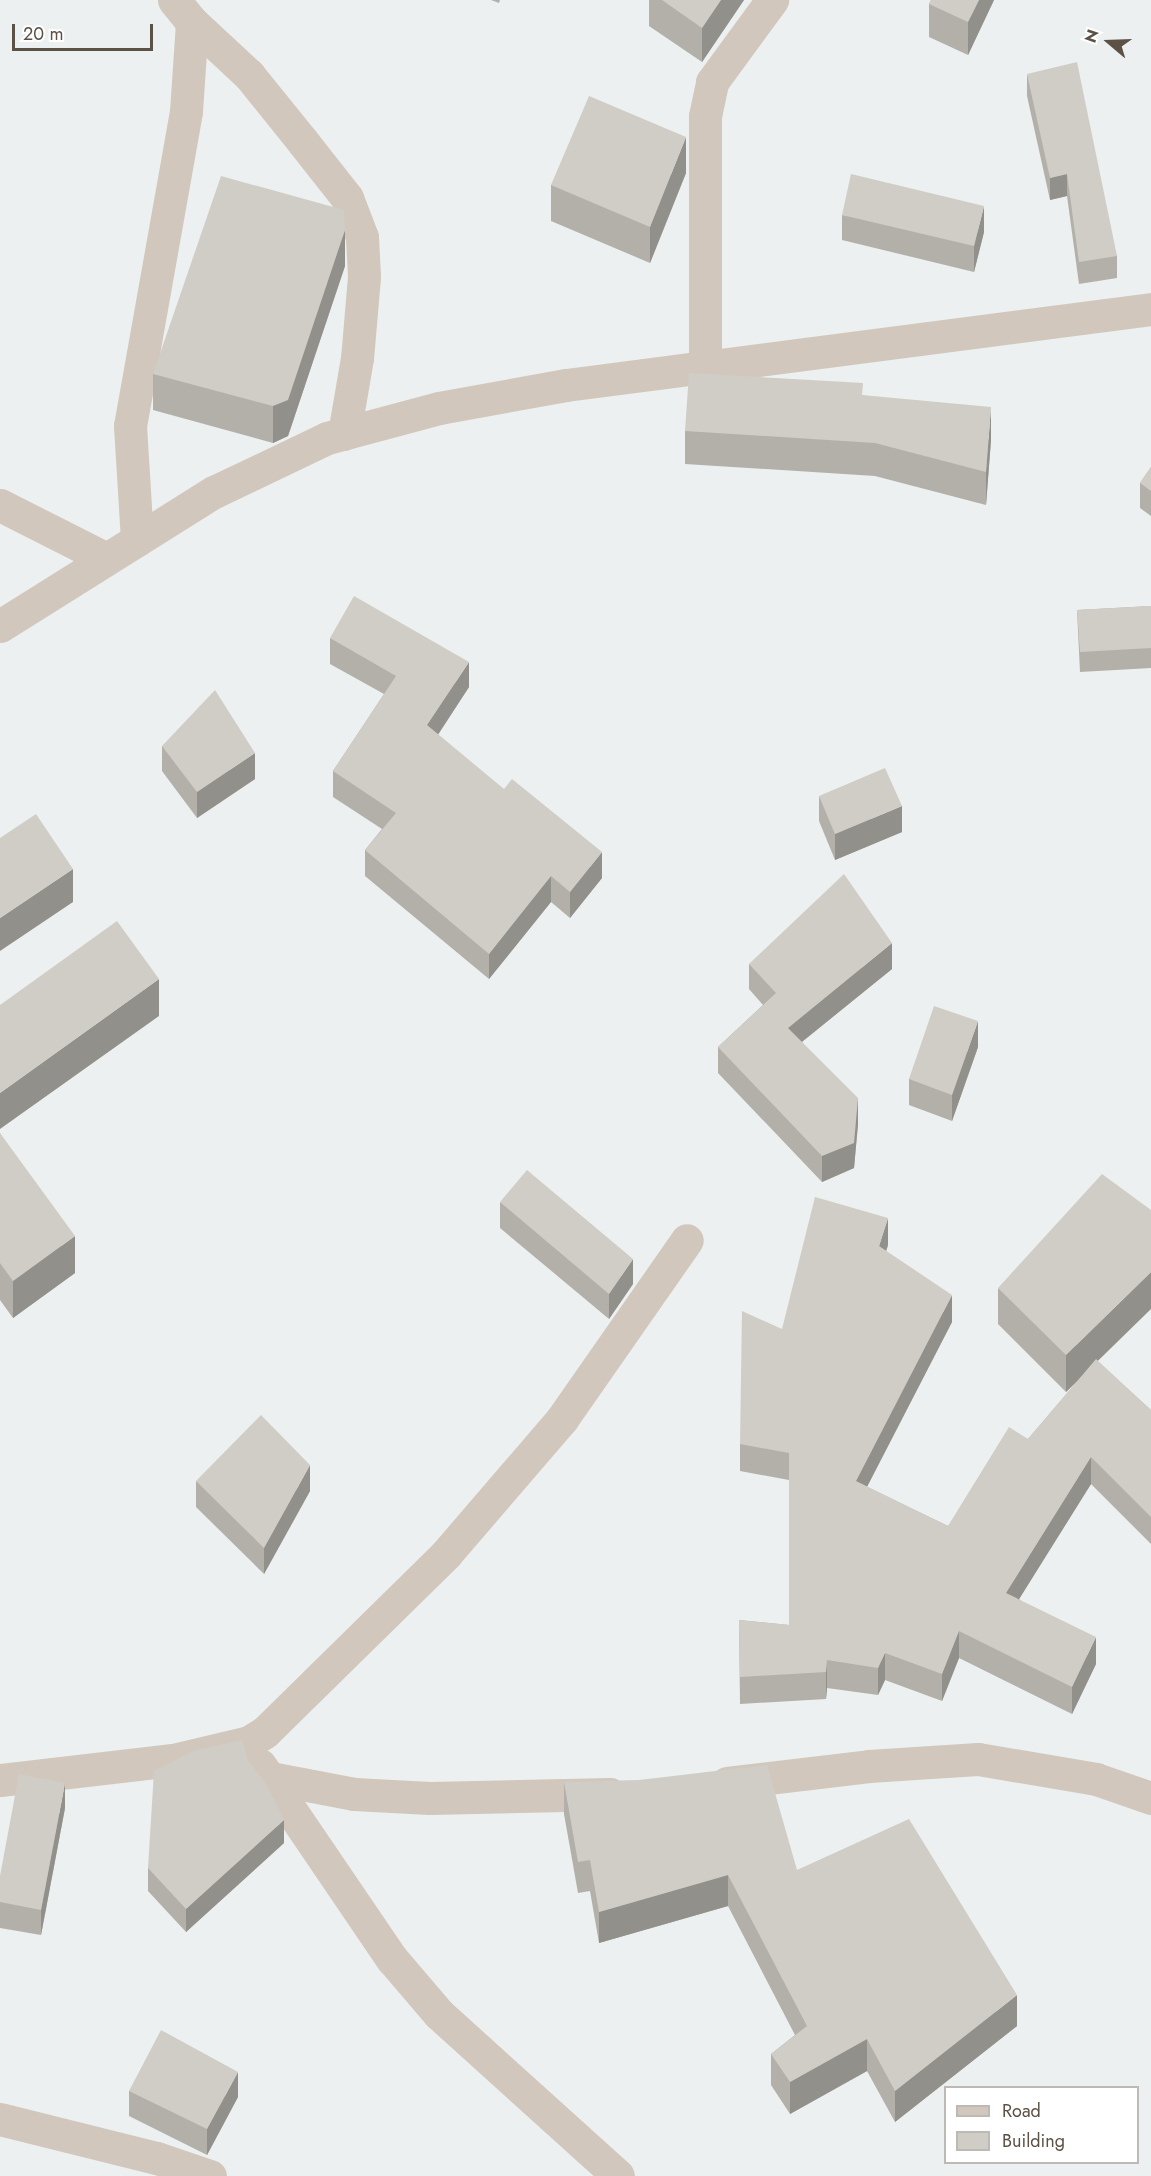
<!DOCTYPE html>
<html>
<head>
<meta charset="utf-8">
<style>
  body { margin:0 }
  #map { position:relative; width:1151px; height:2176px; overflow:hidden; background:#ecf0f0; font-family:Jost,sans-serif }
  div>[style] { position:absolute }
  [style*='--x'] { left:calc(var(--x)*1px); top:calc(var(--y)*1px); width:calc(var(--w)*1px); rotate:calc(var(--a)*1deg) }
  .minor>* { height:33px; margin:-16.5px; padding:0 16.5px; transform-origin:16.5px; border-radius:16.5px; background:#d1c7bc }
  .tertiary>* { height:33px; margin:-16.5px; padding:0 16.5px; transform-origin:16.5px; border-radius:16.5px; background:#d1c7bc }
  .wall>* { inset:0; background:#b3b0aa }
  .shaded-wall>* { inset:0; background:#92908b }
  .building>* { inset:0; background:#d0cdc6 }
  span { translate:-50% -50%; white-space:nowrap; text-align:center; line-height:1.15; -webkit-text-stroke:6px #fff; paint-order:stroke }
  .legend { position:absolute; left:944px; top:2086px; width:195px; height:78px; box-sizing:border-box; background:#fff; border:2px solid #bdb9b4; margin:0; padding:8px 10px; list-style:none; font-size:18px; color:#5b5144 }
  .legend li { display:flex; align-items:center; gap:12px; height:30px }
  .legend b { width:30px; border:2px solid #bdb9b4 }
  .north { position:absolute; left:1079px; top:12px; width:60px; height:60px; -webkit-text-stroke:4px #fff; paint-order:stroke; rotate:289deg; font-size:16px; font-weight:700; line-height:24px; text-align:center; color:#5b5144 }
  .north::after { content:''; display:block; margin:auto; width:21px; height:27px; background:#5b5144; clip-path:polygon(50% 0,100% 100%,50% 72%,0 100%) }
  .scale { position:absolute; left:12px; top:24px; width:141px; height:27px; box-sizing:border-box; border:3px solid #5b5144; border-top:0; padding-left:8px; font-size:18px; line-height:21px; white-space:nowrap; color:#5b5144; -webkit-text-stroke:4px #fff; paint-order:stroke }
</style>
</head>
<body>
<div id="map">
  <div class="minor">
    <div style="--x:174;--y:0;--w:28;--a:51"></div>
    <div style="--x:192;--y:22;--w:78;--a:42.9"></div>
    <div style="--x:249;--y:75;--w:86;--a:51.1"></div>
    <div style="--x:303;--y:142;--w:71;--a:51.8"></div>
    <div style="--x:347;--y:198;--w:42;--a:69"></div>
    <div style="--x:362;--y:237;--w:40;--a:87.1"></div>
    <div style="--x:364;--y:277;--w:81;--a:94.9"></div>
    <div style="--x:357;--y:358;--w:77;--a:99.7"></div>
    <div style="--x:705;--y:368;--w:252;--a:-90"></div>
    <div style="--x:705;--y:116;--w:35;--a:-78"></div>
    <div style="--x:712;--y:82;--w:102;--a:-53.8"></div>
    <div style="--x:0;--y:505;--w:118;--a:26.8"></div>
    <div style="--x:137;--y:540;--w:114;--a:-93.5"></div>
    <div style="--x:130;--y:426;--w:320;--a:-79.9"></div>
    <div style="--x:186;--y:111;--w:89;--a:-86.1"></div>
    <div style="--x:260;--y:1765;--w:235;--a:55.8"></div>
    <div style="--x:392;--y:1959;--w:72;--a:49.5"></div>
    <div style="--x:439;--y:2014;--w:241;--a:42.1"></div>
    <div style="--x:265;--y:1777;--w:91;--a:10.8"></div>
    <div style="--x:354;--y:1794;--w:76;--a:3"></div>
    <div style="--x:430;--y:1798;--w:180;--a:-1.3"></div>
    <div style="--x:0;--y:1780;--w:174;--a:-6.6"></div>
    <div style="--x:173;--y:1760;--w:78;--a:-13.3"></div>
    <div style="--x:249;--y:1742;--w:19;--a:-32"></div>
    <div style="--x:265;--y:1732;--w:254;--a:-44.5"></div>
    <div style="--x:446;--y:1554;--w:178;--a:-49.3"></div>
    <div style="--x:562;--y:1419;--w:218;--a:-55.1"></div>
    <div style="--x:727;--y:1783;--w:143;--a:-6.8"></div>
    <div style="--x:869;--y:1766;--w:109;--a:-3.7"></div>
    <div style="--x:978;--y:1759;--w:120;--a:9.6"></div>
    <div style="--x:1096;--y:1779;--w:58;--a:19.1"></div>
    <div style="--x:0;--y:2119;--w:162;--a:14"></div>
    <div style="--x:157;--y:2158;--w:56;--a:18.8"></div>
  </div>
  <div class="tertiary">
    <div style="--x:0;--y:626;--w:252;--a:-32.1"></div>
    <div style="--x:214;--y:492;--w:125;--a:-25.5"></div>
    <div style="--x:327;--y:438;--w:116;--a:-15"></div>
    <div style="--x:439;--y:408;--w:129;--a:-10.3"></div>
    <div style="--x:566;--y:385;--w:590;--a:-7.4"></div>
  </div>
  <div class="wall">
    <div style="clip-path:polygon(491px 0,500px 0,499px 3px)"></div>
    <div style="clip-path:polygon(649px 0,744px 0,702px 62px,649px 26px)"></div>
    <div style="clip-path:polygon(931px 0,994px 0,968px 55px,929px 37px,929px 4px)"></div>
    <div style="clip-path:polygon(1027px 74px,1117px 256px,1117px 278px,1079px 284px,1067px 196px,1050px 200px,1027px 96px)"></div>
    <div style="clip-path:polygon(686px 173px,650px 263px,551px 221px,551px 185px)"></div>
    <div style="clip-path:polygon(842px 215px,984px 232px,974px 272px,842px 240px)"></div>
    <div style="clip-path:polygon(345px 266px,288px 436px,273px 443px,153px 410px,153px 374px)"></div>
    <div style="clip-path:polygon(863px 395px,991px 440px,986px 505px,875px 476px,685px 464px,685px 431px)"></div>
    <div style="clip-path:polygon(1151px 467px,1151px 516px,1140px 508px,1140px 483px)"></div>
    <div style="clip-path:polygon(1151px 606px,1151px 668px,1080px 672px,1077px 610px)"></div>
    <div style="clip-path:polygon(330px 638px,469px 687px,438px 735px,602px 878px,570px 918px,551px 902px,489px 979px,365px 876px,365px 850px,382px 829px,333px 797px,333px 771px,384px 694px,330px 664px)"></div>
    <div style="clip-path:polygon(162px 746px,255px 779px,197px 818px,162px 771px)"></div>
    <div style="clip-path:polygon(819px 796px,902px 832px,835px 860px,819px 821px)"></div>
    <div style="clip-path:polygon(749px 964px,892px 969px,802px 1042px,858px 1124px,854px 1168px,822px 1182px,718px 1073px,718px 1047px,763px 1005px,749px 989px)"></div>
    <div style="clip-path:polygon(978px 1047px,952px 1121px,909px 1105px,909px 1079px)"></div>
    <div style="clip-path:polygon(0 1133px,75px 1273px,13px 1318px,0 1300px)"></div>
    <div style="clip-path:polygon(500px 1202px,633px 1284px,609px 1319px,500px 1228px)"></div>
    <div style="clip-path:polygon(888px 1245px,886px 1251px,952px 1322px,867px 1487px,948px 1526px,1028px 1439px,1080px 1378px,1066px 1392px,998px 1324px,998px 1288px,1097px 1361px,1151px 1410px,1151px 1544px,1091px 1484px,1019px 1599px,1096px 1664px,1072px 1714px,959px 1658px,942px 1701px,885px 1680px,878px 1695px,827px 1688px,826px 1699px,740px 1704px,739px 1620px,789px 1625px,789px 1480px,740px 1471px,740px 1444px,782px 1329px)"></div>
    <div style="clip-path:polygon(196px 1481px,310px 1491px,264px 1574px,196px 1507px)"></div>
    <div style="clip-path:polygon(248px 1760px,284px 1843px,186px 1932px,148px 1891px,148px 1868px)"></div>
    <div style="clip-path:polygon(564px 1782px,797px 1870px,1017px 2026px,895px 2122px,867px 2071px,790px 2114px,771px 2085px,771px 2054px,795px 2035px,728px 1906px,599px 1943px,590px 1891px,578px 1893px,564px 1814px)"></div>
    <div style="clip-path:polygon(65px 1808px,41px 1935px,0 1928px,0 1876px)"></div>
    <div style="clip-path:polygon(129px 2091px,238px 2097px,207px 2155px,129px 2116px)"></div>
  </div>
  <div class="shaded-wall">
    <div style="clip-path:polygon(721px 0,744px 0,702px 62px,702px 28px)"></div>
    <div style="clip-path:polygon(979px 0,994px 0,968px 55px,968px 22px)"></div>
    <div style="clip-path:polygon(686px 137px,686px 173px,650px 263px,650px 227px)"></div>
    <div style="clip-path:polygon(1067px 174px,1067px 196px,1050px 200px,1050px 178px)"></div>
    <div style="clip-path:polygon(984px 206px,984px 232px,974px 272px,974px 246px)"></div>
    <div style="clip-path:polygon(345px 230px,345px 266px,288px 436px,273px 443px,273px 406px)"></div>
    <div style="clip-path:polygon(991px 407px,991px 440px,986px 505px,986px 472px)"></div>
    <div style="clip-path:polygon(469px 662px,469px 687px,427px 751px,427px 725px)"></div>
    <div style="clip-path:polygon(255px 753px,255px 779px,197px 818px,197px 792px)"></div>
    <div style="clip-path:polygon(902px 806px,902px 832px,835px 860px,835px 834px)"></div>
    <div style="clip-path:polygon(602px 852px,602px 878px,570px 918px,570px 892px)"></div>
    <div style="clip-path:polygon(73px 869px,73px 902px,0 951px,0 918px)"></div>
    <div style="clip-path:polygon(551px 876px,551px 902px,489px 979px,489px 954px)"></div>
    <div style="clip-path:polygon(892px 943px,892px 969px,788px 1053px,788px 1028px)"></div>
    <div style="clip-path:polygon(159px 979px,159px 1016px,0 1129px,0 1093px)"></div>
    <div style="clip-path:polygon(978px 1021px,978px 1047px,952px 1121px,952px 1095px)"></div>
    <div style="clip-path:polygon(858px 1098px,858px 1124px,854px 1168px,822px 1182px,822px 1156px)"></div>
    <div style="clip-path:polygon(888px 1218px,888px 1245px,879px 1273px,879px 1246px)"></div>
    <div style="clip-path:polygon(75px 1236px,75px 1273px,13px 1318px,13px 1281px)"></div>
    <div style="clip-path:polygon(633px 1259px,633px 1284px,609px 1319px,609px 1294px)"></div>
    <div style="clip-path:polygon(1151px 1272px,1151px 1309px,1066px 1392px,1066px 1355px)"></div>
    <div style="clip-path:polygon(952px 1295px,952px 1322px,856px 1508px,856px 1481px)"></div>
    <div style="clip-path:polygon(1091px 1457px,1091px 1484px,1006px 1620px,1006px 1593px)"></div>
    <div style="clip-path:polygon(310px 1465px,310px 1491px,264px 1574px,264px 1548px)"></div>
    <div style="clip-path:polygon(959px 1631px,959px 1658px,942px 1701px,942px 1674px)"></div>
    <div style="clip-path:polygon(1096px 1637px,1096px 1664px,1072px 1714px,1072px 1687px)"></div>
    <div style="clip-path:polygon(885px 1653px,885px 1680px,878px 1695px,878px 1668px)"></div>
    <div style="clip-path:polygon(827px 1660px,827px 1688px,826px 1699px,826px 1672px)"></div>
    <div style="clip-path:polygon(65px 1783px,65px 1808px,41px 1935px,41px 1910px)"></div>
    <div style="clip-path:polygon(284px 1820px,284px 1843px,186px 1932px,186px 1909px)"></div>
    <div style="clip-path:polygon(728px 1875px,728px 1906px,599px 1943px,599px 1912px)"></div>
    <div style="clip-path:polygon(1017px 1995px,1017px 2026px,895px 2122px,895px 2091px)"></div>
    <div style="clip-path:polygon(867px 2039px,867px 2071px,790px 2114px,790px 2082px)"></div>
    <div style="clip-path:polygon(238px 2072px,238px 2097px,207px 2155px,207px 2129px)"></div>
  </div>
  <div class="building">
    <div style="clip-path:polygon(662px 0,721px 0,702px 28px)"></div>
    <div style="clip-path:polygon(931px 0,979px 0,968px 22px,929px 4px)"></div>
    <div style="clip-path:polygon(1077px 62px,1117px 256px,1079px 262px,1067px 174px,1050px 178px,1027px 74px)"></div>
    <div style="clip-path:polygon(589px 96px,686px 137px,650px 227px,551px 185px)"></div>
    <div style="clip-path:polygon(851px 174px,984px 206px,974px 246px,842px 215px)"></div>
    <div style="clip-path:polygon(221px 176px,344px 210px,345px 230px,288px 400px,273px 406px,153px 374px)"></div>
    <div style="clip-path:polygon(689px 373px,863px 383px,862px 395px,991px 407px,986px 472px,875px 443px,685px 431px)"></div>
    <div style="clip-path:polygon(1151px 467px,1151px 491px,1140px 483px)"></div>
    <div style="clip-path:polygon(354px 596px,469px 662px,427px 725px,504px 789px,512px 779px,602px 852px,570px 892px,551px 876px,489px 954px,365px 850px,396px 813px,333px 771px,396px 676px,330px 638px)"></div>
    <div style="clip-path:polygon(1151px 606px,1151px 648px,1080px 652px,1077px 610px)"></div>
    <div style="clip-path:polygon(215px 690px,255px 753px,197px 792px,162px 746px)"></div>
    <div style="clip-path:polygon(885px 768px,902px 806px,835px 834px,819px 796px)"></div>
    <div style="clip-path:polygon(36px 814px,73px 869px,0 918px,0 838px)"></div>
    <div style="clip-path:polygon(844px 874px,892px 943px,788px 1028px,858px 1098px,854px 1143px,822px 1156px,718px 1047px,776px 993px,749px 964px)"></div>
    <div style="clip-path:polygon(117px 921px,159px 979px,0 1093px,0 1005px)"></div>
    <div style="clip-path:polygon(934px 1006px,978px 1021px,952px 1095px,909px 1079px)"></div>
    <div style="clip-path:polygon(0 1133px,75px 1236px,13px 1281px,0 1263px)"></div>
    <div style="clip-path:polygon(527px 1170px,633px 1259px,609px 1294px,500px 1202px)"></div>
    <div style="clip-path:polygon(1102px 1174px,1151px 1210px,1151px 1272px,1066px 1355px,998px 1288px)"></div>
    <div style="clip-path:polygon(815px 1197px,888px 1218px,879px 1246px,952px 1295px,856px 1481px,948px 1526px,1009px 1427px,1028px 1439px,1096px 1359px,1151px 1410px,1151px 1517px,1091px 1457px,1006px 1593px,1096px 1637px,1072px 1687px,959px 1631px,942px 1674px,885px 1653px,878px 1668px,827px 1660px,826px 1672px,740px 1677px,739px 1620px,789px 1625px,789px 1453px,740px 1444px,742px 1311px,782px 1329px)"></div>
    <div style="clip-path:polygon(261px 1415px,310px 1465px,264px 1548px,196px 1481px)"></div>
    <div style="clip-path:polygon(242px 1740px,248px 1760px,267px 1785px,284px 1820px,186px 1909px,148px 1868px,154px 1771px,193px 1751px)"></div>
    <div style="clip-path:polygon(767px 1765px,797px 1870px,909px 1819px,1017px 1995px,895px 2091px,867px 2039px,790px 2082px,771px 2054px,807px 2026px,728px 1875px,599px 1912px,590px 1860px,578px 1862px,564px 1782px,639px 1780px)"></div>
    <div style="clip-path:polygon(19px 1774px,65px 1783px,41px 1910px,0 1902px,0 1876px)"></div>
    <div style="clip-path:polygon(161px 2030px,238px 2072px,207px 2129px,129px 2091px)"></div>
  </div>
  <ul class="legend">
  <li><b style="height:8px;background:#d1c7bc"></b>Road</li>
  <li><b style="height:16px;background:#d0cdc6"></b>Building</li>
  </ul>
  <div class="north">N</div>
  <div class="scale">20 m</div>
</div>
</body>
</html>
